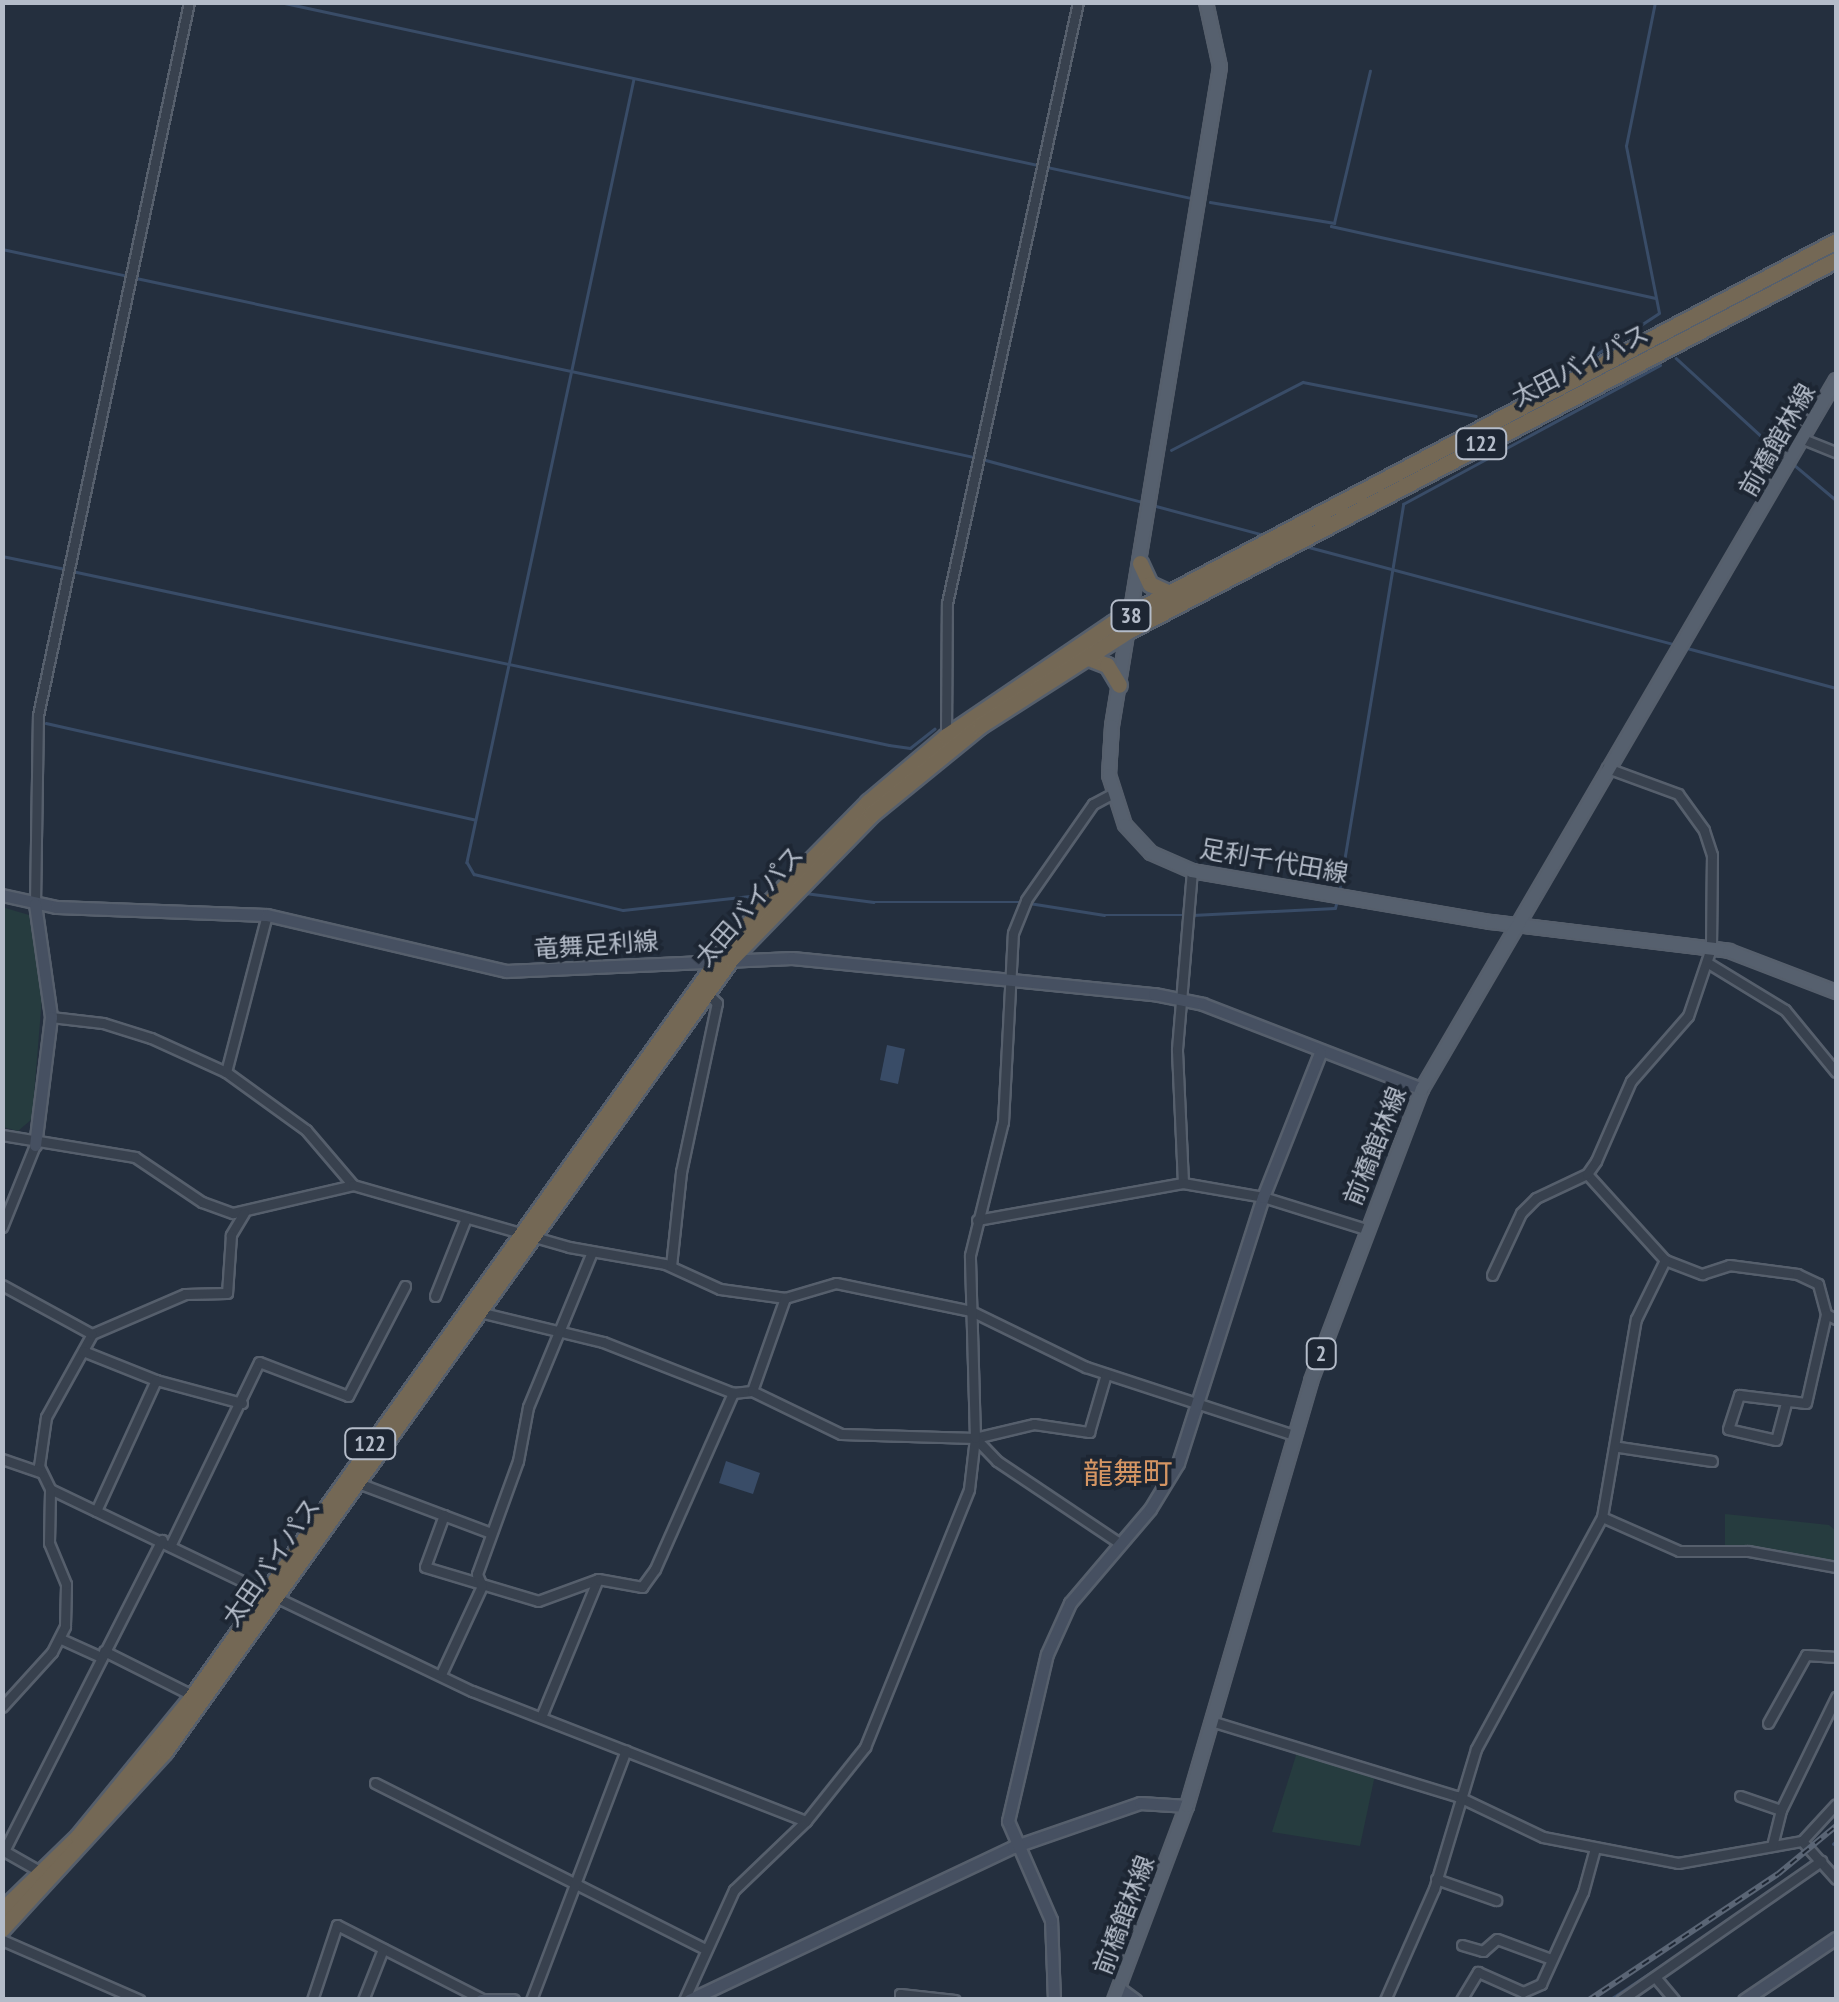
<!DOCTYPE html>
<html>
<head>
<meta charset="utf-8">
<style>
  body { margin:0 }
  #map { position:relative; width:1839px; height:2002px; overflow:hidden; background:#242f3e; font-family:"PT Sans Narrow","Noto Sans JP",sans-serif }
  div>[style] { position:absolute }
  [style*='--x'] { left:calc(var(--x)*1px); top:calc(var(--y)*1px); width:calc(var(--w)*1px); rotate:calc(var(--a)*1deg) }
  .green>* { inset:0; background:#263c3f }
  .water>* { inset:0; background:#394c67 }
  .stream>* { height:2.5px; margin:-1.25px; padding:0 1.25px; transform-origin:1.25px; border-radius:1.25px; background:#394c67 }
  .roads { filter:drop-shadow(2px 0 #565f6c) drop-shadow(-2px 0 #565f6c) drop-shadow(0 2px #565f6c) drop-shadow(0 -2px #565f6c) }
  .street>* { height:9px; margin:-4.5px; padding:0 4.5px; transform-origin:4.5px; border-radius:4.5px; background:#38414e }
  .secondary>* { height:11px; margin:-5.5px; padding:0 5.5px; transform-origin:5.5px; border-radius:5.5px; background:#465061 }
  .primary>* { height:12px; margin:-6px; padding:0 6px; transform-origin:6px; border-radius:6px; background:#56606e }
  .highway>* { height:15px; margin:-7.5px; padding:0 7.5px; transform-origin:7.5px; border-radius:7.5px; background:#746855 }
  .rail>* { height:6px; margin-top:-3px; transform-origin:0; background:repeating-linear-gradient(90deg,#1d2633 0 8px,#5a6575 0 16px); box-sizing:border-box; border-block:2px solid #5a6575 }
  span { translate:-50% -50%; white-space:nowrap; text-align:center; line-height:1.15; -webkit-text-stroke:8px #1d2633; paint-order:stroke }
  .shield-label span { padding:2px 8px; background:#1d2633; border:2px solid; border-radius:8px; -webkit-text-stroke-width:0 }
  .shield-label { font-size:22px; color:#b4bcc9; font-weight:700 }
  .street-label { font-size:25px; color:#b4bcc9 }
  .quarter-label { font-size:30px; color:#d59563 }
  .frame { position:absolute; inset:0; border:5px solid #b4bcc9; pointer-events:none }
</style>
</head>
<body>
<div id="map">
  <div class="green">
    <div style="clip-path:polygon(2px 907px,29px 915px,42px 998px,32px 1119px,18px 1131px,3px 1127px)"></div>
    <div style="clip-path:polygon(1725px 1514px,1829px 1525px,1836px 1531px,1836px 1563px,1725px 1546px)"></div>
    <div style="clip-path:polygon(1298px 1749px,1375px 1775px,1360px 1846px,1272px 1832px)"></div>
  </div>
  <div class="water">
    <div style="clip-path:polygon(887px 1045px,905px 1049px,898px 1084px,880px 1080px)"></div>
    <div style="clip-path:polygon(726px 1461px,760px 1473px,753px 1494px,719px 1483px)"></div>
  </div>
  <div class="stream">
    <div style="--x:280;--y:2;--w:932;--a:12.14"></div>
    <div style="--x:634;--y:79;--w:801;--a:102.04"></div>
    <div style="--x:467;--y:862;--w:14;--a:60"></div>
    <div style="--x:474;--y:874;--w:153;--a:13.6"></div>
    <div style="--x:623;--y:910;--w:145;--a:-6.3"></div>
    <div style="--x:1210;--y:202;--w:126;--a:9.6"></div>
    <div style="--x:1334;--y:223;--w:156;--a:-76.7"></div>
    <div style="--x:1331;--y:226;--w:332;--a:12.5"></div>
    <div style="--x:2;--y:249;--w:129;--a:12.1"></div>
    <div style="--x:136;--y:278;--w:857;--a:12.06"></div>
    <div style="--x:1676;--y:358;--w:148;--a:42.5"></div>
    <div style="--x:1586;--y:361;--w:87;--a:-33.3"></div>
    <div style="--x:1659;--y:313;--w:170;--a:-101.2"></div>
    <div style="--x:1626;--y:146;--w:147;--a:-78.6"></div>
    <div style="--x:1171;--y:450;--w:148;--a:-27.3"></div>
    <div style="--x:1303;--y:382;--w:176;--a:11.1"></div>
    <div style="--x:982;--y:459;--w:167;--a:15"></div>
    <div style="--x:1792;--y:463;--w:57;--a:40.1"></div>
    <div style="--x:1156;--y:506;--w:112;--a:15"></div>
    <div style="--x:1305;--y:546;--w:382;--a:14.9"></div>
    <div style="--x:2;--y:556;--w:64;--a:11.7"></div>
    <div style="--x:72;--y:571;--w:835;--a:12.02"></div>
    <div style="--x:889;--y:745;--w:21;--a:8"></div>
    <div style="--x:910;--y:748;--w:31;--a:-38"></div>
    <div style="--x:1687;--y:648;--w:154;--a:15"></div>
    <div style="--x:46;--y:723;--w:440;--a:12.7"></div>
    <div style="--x:1339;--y:892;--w:393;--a:-80.6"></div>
    <div style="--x:1403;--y:504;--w:292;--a:-28.4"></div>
    <div style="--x:805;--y:893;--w:69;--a:7.5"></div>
    <div style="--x:873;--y:902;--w:148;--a:0"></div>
    <div style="--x:1029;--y:903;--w:76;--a:9.1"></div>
    <div style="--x:1104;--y:915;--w:80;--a:0"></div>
    <div style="--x:1192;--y:915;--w:143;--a:-2.8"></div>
    <div style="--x:1335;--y:908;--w:8;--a:-76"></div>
    <div style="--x:1833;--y:1844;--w:4;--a:-45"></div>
    <div style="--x:1792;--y:1876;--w:23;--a:-38"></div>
    <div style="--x:1609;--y:2000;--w:109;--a:-33.4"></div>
  </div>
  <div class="roads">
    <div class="street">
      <div style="--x:1803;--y:439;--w:35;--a:22"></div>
      <div style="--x:946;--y:736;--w:133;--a:-89.6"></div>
      <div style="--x:947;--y:603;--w:615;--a:-77.7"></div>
      <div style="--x:35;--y:904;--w:189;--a:-89.1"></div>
      <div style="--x:38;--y:715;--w:729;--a:-78.04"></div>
      <div style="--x:1708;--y:963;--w:90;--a:31.4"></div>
      <div style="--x:1785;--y:1010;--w:80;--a:50.6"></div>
      <div style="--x:51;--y:1017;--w:52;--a:6.6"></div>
      <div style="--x:103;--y:1023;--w:50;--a:17.4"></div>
      <div style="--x:151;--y:1038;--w:82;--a:24.4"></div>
      <div style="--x:226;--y:1072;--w:99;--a:35.9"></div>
      <div style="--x:306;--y:1130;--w:72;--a:49.5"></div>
      <div style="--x:226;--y:1072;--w:162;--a:-75.4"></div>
      <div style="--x:2;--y:1135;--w:135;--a:9.4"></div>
      <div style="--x:135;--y:1157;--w:81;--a:33.9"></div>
      <div style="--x:202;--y:1202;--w:33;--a:20"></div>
      <div style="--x:233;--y:1213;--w:123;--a:-13.1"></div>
      <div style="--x:353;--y:1185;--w:225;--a:16"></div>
      <div style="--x:569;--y:1247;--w:97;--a:10"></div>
      <div style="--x:665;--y:1264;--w:60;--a:24.4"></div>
      <div style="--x:720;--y:1289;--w:66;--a:7.9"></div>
      <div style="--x:785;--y:1298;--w:53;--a:-16.4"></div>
      <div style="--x:836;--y:1283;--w:138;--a:11.7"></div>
      <div style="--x:971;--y:1311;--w:128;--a:26"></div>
      <div style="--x:1086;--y:1367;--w:219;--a:18.1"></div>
      <div style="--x:1587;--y:1174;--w:116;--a:47.8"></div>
      <div style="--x:1665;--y:1260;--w:40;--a:21"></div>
      <div style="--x:1702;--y:1274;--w:28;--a:-18"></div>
      <div style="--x:1729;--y:1265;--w:69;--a:7.5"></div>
      <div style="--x:1797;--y:1274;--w:23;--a:25"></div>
      <div style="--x:1818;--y:1284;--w:31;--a:75"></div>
      <div style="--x:1826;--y:1314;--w:11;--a:27"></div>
      <div style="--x:1183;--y:1183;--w:134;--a:-92.6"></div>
      <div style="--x:1177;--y:1049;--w:179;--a:-85.2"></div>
      <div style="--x:244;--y:1213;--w:26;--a:121"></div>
      <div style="--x:231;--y:1235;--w:58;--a:93.9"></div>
      <div style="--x:227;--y:1293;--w:42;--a:178.6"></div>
      <div style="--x:185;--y:1294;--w:101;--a:156.7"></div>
      <div style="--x:92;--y:1334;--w:95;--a:119"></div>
      <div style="--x:46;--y:1417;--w:49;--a:98.1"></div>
      <div style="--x:39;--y:1466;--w:25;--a:64"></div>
      <div style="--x:50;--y:1489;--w:468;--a:25.6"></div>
      <div style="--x:472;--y:1691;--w:358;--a:21.3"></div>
      <div style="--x:977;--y:1220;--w:209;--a:-10.2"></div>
      <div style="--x:1183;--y:1183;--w:81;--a:9.9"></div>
      <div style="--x:1263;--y:1197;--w:108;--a:17.3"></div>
      <div style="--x:2;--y:1227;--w:88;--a:-68.1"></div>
      <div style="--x:671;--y:1266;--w:95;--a:-83.9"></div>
      <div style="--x:681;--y:1172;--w:173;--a:-78"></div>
      <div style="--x:717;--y:1003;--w:14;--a:-135"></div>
      <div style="--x:1492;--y:1275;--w:68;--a:-64.9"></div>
      <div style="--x:1521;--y:1213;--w:21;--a:-45"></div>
      <div style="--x:1536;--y:1198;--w:56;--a:-25.2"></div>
      <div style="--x:1587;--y:1174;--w:16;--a:-55"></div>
      <div style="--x:1596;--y:1161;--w:87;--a:-66.4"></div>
      <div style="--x:1631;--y:1081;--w:86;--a:-48.8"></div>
      <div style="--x:1688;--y:1016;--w:72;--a:-71.3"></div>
      <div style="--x:1711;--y:948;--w:93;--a:-89.4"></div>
      <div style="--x:1712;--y:855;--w:26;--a:-108"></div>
      <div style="--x:1704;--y:830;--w:44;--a:-125.8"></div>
      <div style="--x:1678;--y:794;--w:76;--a:-159.9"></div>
      <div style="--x:2;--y:1285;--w:102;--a:28.6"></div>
      <div style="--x:435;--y:1296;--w:84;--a:-68.3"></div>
      <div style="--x:479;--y:1312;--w:128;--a:13.6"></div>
      <div style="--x:603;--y:1342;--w:140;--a:21.4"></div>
      <div style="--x:733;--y:1393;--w:19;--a:-6"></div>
      <div style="--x:752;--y:1391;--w:99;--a:-70.5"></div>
      <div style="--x:83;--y:1351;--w:79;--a:21.7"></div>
      <div style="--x:156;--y:1380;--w:89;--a:15"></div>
      <div style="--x:752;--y:1391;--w:99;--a:25.8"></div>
      <div style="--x:841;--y:1434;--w:134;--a:1.7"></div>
      <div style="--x:975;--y:1438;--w:61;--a:-13.3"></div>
      <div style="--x:1034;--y:1424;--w:56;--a:8.3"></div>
      <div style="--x:1089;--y:1432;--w:60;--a:-73.7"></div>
      <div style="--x:1786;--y:1403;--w:38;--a:105"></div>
      <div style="--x:1776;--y:1440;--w:49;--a:-167.1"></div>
      <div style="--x:1728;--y:1429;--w:36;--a:-72"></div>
      <div style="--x:1739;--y:1395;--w:67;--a:6.8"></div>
      <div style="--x:1806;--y:1403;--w:91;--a:-77.3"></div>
      <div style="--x:975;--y:1438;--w:32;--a:46"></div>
      <div style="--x:997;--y:1461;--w:149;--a:33.8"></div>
      <div style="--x:1619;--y:1447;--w:94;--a:8.6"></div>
      <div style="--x:2;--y:1459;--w:40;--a:18.9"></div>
      <div style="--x:358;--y:1483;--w:142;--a:20.6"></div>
      <div style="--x:96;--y:1511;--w:144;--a:-65.4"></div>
      <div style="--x:444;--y:1515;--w:55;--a:110.1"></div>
      <div style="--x:425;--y:1567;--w:118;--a:16.7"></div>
      <div style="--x:538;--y:1601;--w:64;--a:-20.1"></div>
      <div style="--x:1602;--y:1517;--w:84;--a:23.8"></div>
      <div style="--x:1679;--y:1551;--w:69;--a:0"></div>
      <div style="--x:1748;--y:1551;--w:89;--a:10.3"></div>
      <div style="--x:171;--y:1544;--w:202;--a:-64.2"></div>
      <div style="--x:259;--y:1362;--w:95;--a:20.9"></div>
      <div style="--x:348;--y:1396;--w:124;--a:-62.6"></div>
      <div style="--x:61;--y:1639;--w:44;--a:24.2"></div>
      <div style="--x:104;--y:1651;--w:98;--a:26.6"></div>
      <div style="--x:442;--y:1672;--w:95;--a:-65.1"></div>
      <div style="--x:482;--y:1586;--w:13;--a:-113"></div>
      <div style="--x:477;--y:1574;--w:120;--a:-70.1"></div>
      <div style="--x:518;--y:1461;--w:55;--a:-79.5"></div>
      <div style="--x:528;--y:1407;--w:168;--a:-67.6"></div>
      <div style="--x:2;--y:1707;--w:74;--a:-47.7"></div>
      <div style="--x:52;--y:1652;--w:29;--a:-63"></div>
      <div style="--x:65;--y:1626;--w:42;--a:-88.6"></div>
      <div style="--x:66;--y:1584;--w:44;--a:-112.5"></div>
      <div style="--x:49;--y:1543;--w:54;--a:-88.9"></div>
      <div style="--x:541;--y:1717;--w:149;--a:-67.6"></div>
      <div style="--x:598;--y:1579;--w:45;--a:10.3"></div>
      <div style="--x:642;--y:1587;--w:22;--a:-54"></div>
      <div style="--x:655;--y:1569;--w:193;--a:-66.1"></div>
      <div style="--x:1211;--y:1721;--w:257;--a:17"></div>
      <div style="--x:1457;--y:1796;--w:95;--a:25.5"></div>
      <div style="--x:1543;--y:1837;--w:137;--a:10.9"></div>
      <div style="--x:1678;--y:1863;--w:126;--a:-10.1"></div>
      <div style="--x:1802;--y:1841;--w:51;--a:48.2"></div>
      <div style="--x:1768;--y:1723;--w:78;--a:-60.8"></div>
      <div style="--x:1806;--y:1655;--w:30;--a:4"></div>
      <div style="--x:375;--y:1783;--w:369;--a:26.7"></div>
      <div style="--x:1740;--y:1796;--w:43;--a:18.9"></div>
      <div style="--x:1802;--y:1841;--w:50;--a:-47.4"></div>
      <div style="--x:1772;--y:1846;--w:37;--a:-76"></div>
      <div style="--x:1781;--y:1810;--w:126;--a:-64"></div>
      <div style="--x:41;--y:1872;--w:43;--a:-150.4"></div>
      <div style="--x:4;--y:1851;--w:349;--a:-63.1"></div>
      <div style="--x:1436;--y:1879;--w:64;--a:19.3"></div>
      <div style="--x:2;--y:1940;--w:150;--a:23.5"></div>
      <div style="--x:1462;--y:1945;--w:22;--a:16"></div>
      <div style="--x:1483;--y:1951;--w:18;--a:-41"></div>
      <div style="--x:1497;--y:1939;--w:58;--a:20.3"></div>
      <div style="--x:1655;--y:1977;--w:30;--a:50"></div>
      <div style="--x:312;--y:2000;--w:79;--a:-71.6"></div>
      <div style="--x:337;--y:1925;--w:163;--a:27"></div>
      <div style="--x:363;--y:2000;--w:55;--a:-68.6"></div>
      <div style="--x:531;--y:2000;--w:267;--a:-69.2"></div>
      <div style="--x:684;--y:2000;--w:121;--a:-65.6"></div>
      <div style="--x:734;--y:1890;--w:100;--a:-43.8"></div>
      <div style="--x:806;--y:1821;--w:95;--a:-51.4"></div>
      <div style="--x:865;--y:1747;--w:278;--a:-68"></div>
      <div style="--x:969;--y:1489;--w:51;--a:-83.3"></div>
      <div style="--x:975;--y:1438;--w:183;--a:-91.6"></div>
      <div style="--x:970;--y:1255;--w:137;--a:-76.1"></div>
      <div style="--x:1003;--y:1122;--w:189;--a:-87"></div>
      <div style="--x:1013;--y:933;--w:35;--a:-68"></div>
      <div style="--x:1026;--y:900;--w:117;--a:-55.1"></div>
      <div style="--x:1093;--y:804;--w:21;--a:-28"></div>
      <div style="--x:900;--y:2000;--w:6;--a:-90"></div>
      <div style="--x:900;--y:1994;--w:55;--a:6.2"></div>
      <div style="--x:1385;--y:2000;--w:121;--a:-66.2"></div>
      <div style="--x:1434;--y:1889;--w:146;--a:-73.3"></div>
      <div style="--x:1476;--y:1749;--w:264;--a:-61.5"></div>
      <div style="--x:1602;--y:1517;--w:201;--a:-80.3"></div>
      <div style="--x:1636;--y:1319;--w:66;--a:-63.8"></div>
      <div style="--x:1461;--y:2000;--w:33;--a:-59"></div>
      <div style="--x:1478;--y:1972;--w:49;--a:24"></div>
      <div style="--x:1523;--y:1992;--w:20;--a:-24"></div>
      <div style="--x:1541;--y:1984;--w:101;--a:-65.5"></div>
      <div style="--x:1583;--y:1892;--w:46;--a:-74.7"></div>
      <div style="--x:1621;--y:2000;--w:244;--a:-34.8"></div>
    </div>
    <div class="secondary">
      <div style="--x:2;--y:895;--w:55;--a:12.5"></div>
      <div style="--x:56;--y:907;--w:211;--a:2.2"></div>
      <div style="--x:267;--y:915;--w:245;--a:13.2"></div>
      <div style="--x:506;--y:971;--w:286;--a:-2.6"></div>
      <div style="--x:792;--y:958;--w:364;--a:5.7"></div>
      <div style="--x:1154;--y:994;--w:50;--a:11.5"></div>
      <div style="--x:1203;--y:1004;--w:235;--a:21.2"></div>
      <div style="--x:35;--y:904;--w:114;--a:81.9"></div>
      <div style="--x:51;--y:1017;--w:129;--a:97.1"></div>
      <div style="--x:1120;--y:1989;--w:19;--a:36"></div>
      <div style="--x:481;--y:2000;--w:32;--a:0"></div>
      <div style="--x:689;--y:2000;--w:358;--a:-25.3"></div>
      <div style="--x:1013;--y:1847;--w:134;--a:-19.1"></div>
      <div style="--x:1140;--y:1803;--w:47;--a:3.7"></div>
      <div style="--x:1054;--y:2000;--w:80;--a:-92.1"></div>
      <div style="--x:1051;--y:1920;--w:108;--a:-113.5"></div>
      <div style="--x:1008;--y:1821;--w:171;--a:-76.9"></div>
      <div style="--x:1047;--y:1654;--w:56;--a:-65.7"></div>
      <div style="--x:1070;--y:1603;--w:123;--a:-49.6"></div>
      <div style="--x:1150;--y:1509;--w:54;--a:-58.7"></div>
      <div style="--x:1178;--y:1463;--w:279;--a:-72.3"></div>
      <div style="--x:1263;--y:1197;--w:155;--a:-68.4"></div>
      <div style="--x:1744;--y:2000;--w:111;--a:-34"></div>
    </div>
    <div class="primary">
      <div style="--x:1206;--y:2;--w:66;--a:77.8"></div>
      <div style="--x:1220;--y:67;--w:668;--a:99.31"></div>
      <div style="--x:1112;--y:726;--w:49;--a:93.5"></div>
      <div style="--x:1109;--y:775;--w:52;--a:72.3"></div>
      <div style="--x:1125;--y:825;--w:38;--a:47"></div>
      <div style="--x:1151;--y:853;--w:45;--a:23.7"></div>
      <div style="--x:1192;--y:871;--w:303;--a:9.7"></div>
      <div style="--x:1491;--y:922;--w:240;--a:6.9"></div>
      <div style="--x:1729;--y:951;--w:115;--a:21"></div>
      <div style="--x:1114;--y:2000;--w:207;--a:-69.4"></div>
      <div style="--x:1187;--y:1806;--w:443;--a:-73.7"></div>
      <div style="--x:1311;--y:1381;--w:312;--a:-69.2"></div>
      <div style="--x:1422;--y:1089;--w:821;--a:-59.72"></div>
    </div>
    <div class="highway">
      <div style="--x:1140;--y:563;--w:23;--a:65"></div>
      <div style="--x:1150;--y:584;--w:21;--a:25"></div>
      <div style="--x:1086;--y:657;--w:22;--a:21"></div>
      <div style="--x:1107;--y:665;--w:23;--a:59"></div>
      <div style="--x:2;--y:1910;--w:106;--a:-44.2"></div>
      <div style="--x:78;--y:1836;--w:178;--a:-50.7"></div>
      <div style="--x:191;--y:1698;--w:928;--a:-54.51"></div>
      <div style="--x:730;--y:942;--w:197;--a:-45.4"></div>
      <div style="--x:868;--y:802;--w:102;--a:-40.2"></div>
      <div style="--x:946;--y:736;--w:203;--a:-34.2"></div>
      <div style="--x:1114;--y:622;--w:816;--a:-27.82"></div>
      <div style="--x:2;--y:1929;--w:241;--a:-47.5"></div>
      <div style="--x:165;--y:1751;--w:973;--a:-54.45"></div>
      <div style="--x:731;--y:959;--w:202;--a:-45.8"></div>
      <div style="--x:872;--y:814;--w:139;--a:-39.2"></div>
      <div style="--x:980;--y:726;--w:176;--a:-32.7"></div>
      <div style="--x:1128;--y:631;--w:799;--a:-27.66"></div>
    </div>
  </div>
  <div class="rail">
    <div style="--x:1589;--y:2000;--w:227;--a:-33.7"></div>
    <div style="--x:1778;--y:1874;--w:75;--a:-39.6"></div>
  </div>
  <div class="shield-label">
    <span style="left:1481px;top:444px">122</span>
    <span style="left:1131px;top:616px">38</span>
    <span style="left:1321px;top:1354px">2</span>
    <span style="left:370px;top:1444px">122</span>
  </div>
  <div class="street-label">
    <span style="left:1580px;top:365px;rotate:-27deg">太田バイパス</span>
    <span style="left:1777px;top:440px;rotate:-60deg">前橋館林線</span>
    <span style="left:1274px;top:861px;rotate:10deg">足利千代田線</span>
    <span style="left:749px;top:906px;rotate:-49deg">太田バイパス</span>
    <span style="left:596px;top:945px;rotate:-4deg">竜舞足利線</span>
    <span style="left:1375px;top:1146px;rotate:-68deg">前橋館林線</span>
    <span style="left:271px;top:1562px;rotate:-55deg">太田バイパス</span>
    <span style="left:1124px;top:1915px;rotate:-69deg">前橋館林線</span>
  </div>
  <div class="quarter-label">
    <span style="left:1128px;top:1473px">龍舞町</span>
  </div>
  <div class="frame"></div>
</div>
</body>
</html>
